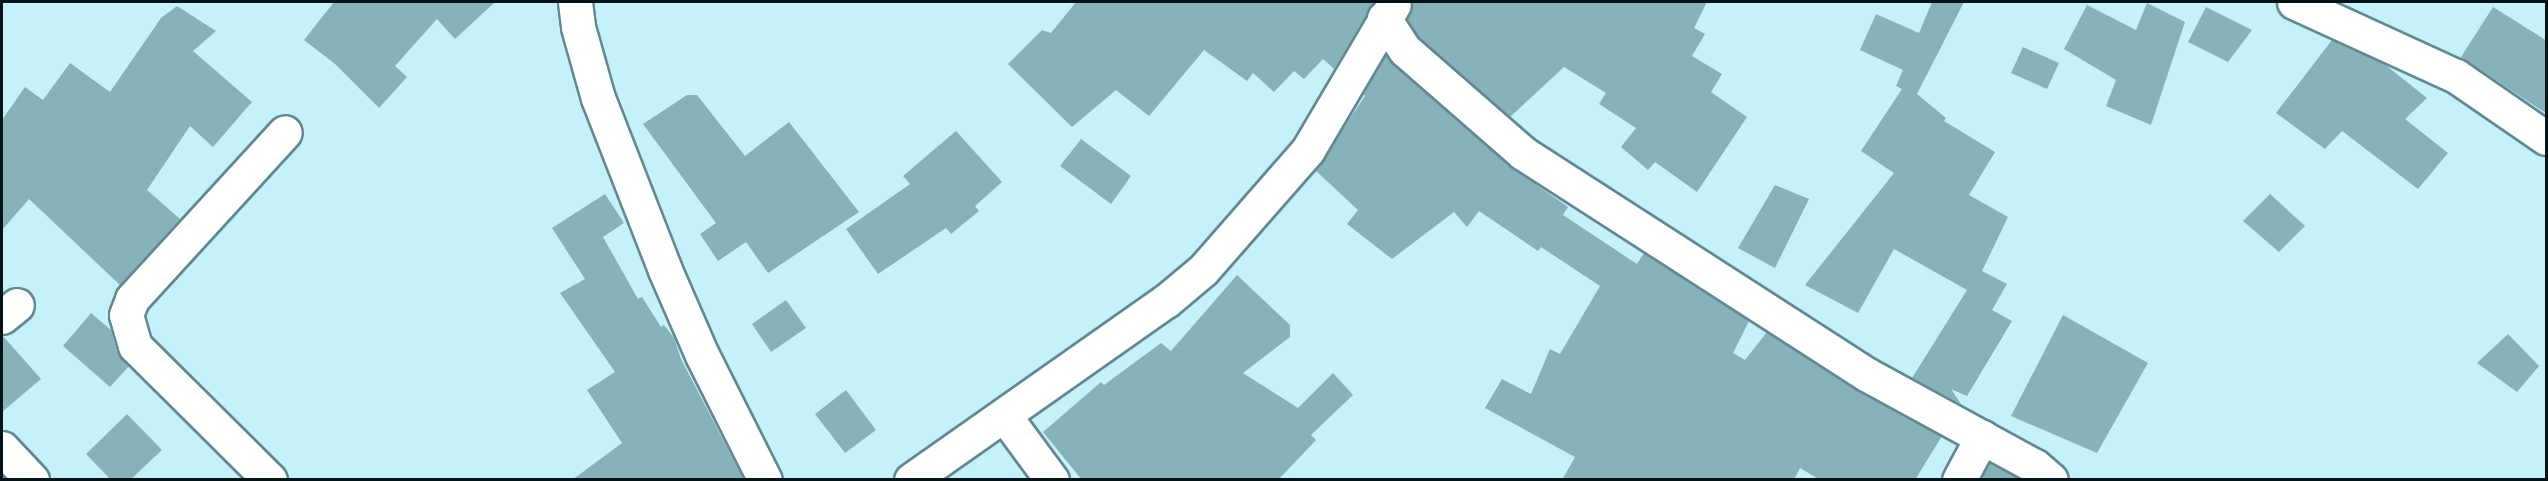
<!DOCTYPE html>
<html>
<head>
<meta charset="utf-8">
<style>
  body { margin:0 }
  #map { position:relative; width:2548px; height:481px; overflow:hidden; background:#c5f1fa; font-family:Merriweather,serif }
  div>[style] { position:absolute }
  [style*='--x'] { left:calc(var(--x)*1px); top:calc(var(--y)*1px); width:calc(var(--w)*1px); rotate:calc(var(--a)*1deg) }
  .building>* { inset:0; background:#88b2ba }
  .roads { filter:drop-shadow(2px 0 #618991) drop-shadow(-2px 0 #618991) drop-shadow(0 2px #618991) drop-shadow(0 -2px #618991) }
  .minor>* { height:33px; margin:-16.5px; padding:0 16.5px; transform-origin:16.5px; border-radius:16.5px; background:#fff }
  span { translate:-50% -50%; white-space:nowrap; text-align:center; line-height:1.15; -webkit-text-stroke:4.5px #fff; paint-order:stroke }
  .frame { position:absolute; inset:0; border:3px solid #041317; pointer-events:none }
</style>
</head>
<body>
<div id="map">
  <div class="building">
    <div style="clip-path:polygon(334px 2px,495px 2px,455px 39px,437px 19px,395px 66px,407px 77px,379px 108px,335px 64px,304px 40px)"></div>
    <div style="clip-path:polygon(1076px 2px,1374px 2px,1334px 69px,1323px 59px,1304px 79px,1294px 71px,1274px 92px,1253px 73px,1247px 81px,1204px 50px,1149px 116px,1116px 90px,1072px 127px,1008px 64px,1042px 30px,1051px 33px)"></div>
    <div style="clip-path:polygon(1412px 2px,1707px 2px,1694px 28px,1705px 34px,1692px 56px,1722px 74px,1711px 92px,1747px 117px,1697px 192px,1655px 162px,1648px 170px,1621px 147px,1636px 128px,1599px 104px,1606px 93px,1564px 67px,1510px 117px,1419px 38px,1407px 19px)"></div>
    <div style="clip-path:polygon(1932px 2px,1964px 2px,1917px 94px,1946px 118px,1944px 121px,1995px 152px,1969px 195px,2008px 217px,1982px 271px,2007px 284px,1992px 310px,2012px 321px,1967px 396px,1951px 389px,1961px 404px,1912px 378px,1967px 290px,1894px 249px,1858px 313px,1805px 285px,1894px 173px,1861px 151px,1902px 89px,1896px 86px,1903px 70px,1860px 50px,1876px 14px,1919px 33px)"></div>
    <div style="clip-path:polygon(2147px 3px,2185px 22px,2151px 125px,2106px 106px,2116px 80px,2064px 49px,2087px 5px,2136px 30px)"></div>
    <div style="clip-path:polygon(177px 6px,216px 31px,193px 51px,252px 102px,213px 147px,190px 126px,147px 190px,180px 219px,120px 285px,29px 199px,2px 230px,2px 120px,25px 87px,43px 100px,70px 63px,110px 92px,161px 18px)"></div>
    <div style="clip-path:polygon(2206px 7px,2252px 30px,2228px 62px,2188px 42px)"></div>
    <div style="clip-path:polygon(2493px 7px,2547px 41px,2547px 114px,2461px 57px)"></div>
    <div style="clip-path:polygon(2332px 40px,2383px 63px,2427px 98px,2405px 119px,2448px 153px,2418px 189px,2342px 131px,2325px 149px,2276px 113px)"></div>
    <div style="clip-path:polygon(2023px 47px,2059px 63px,2047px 89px,2011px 73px)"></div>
    <div style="clip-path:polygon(1386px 55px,1511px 167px,1568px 207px,1563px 215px,1637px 264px,1644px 253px,1749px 321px,1733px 353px,1745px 360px,1767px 332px,1856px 390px,1942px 436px,1915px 480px,1820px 480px,1800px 468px,1794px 480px,1562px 480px,1575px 457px,1485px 408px,1502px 379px,1531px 394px,1550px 349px,1560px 354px,1600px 286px,1541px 247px,1538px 251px,1479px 211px,1467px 227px,1454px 212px,1392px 259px,1347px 224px,1358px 210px,1315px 170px,1365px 96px,1363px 94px)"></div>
    <div style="clip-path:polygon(687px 95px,697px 95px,745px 156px,789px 122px,859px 212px,768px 273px,746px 242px,718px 261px,700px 234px,716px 223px,643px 124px)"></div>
    <div style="clip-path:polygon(956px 131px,1002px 182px,975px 206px,979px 211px,951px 234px,946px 228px,878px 274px,846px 229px,910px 184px,903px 176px)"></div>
    <div style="clip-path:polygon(1081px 139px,1131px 176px,1111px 204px,1060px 166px)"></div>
    <div style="clip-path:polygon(1775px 185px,1809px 199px,1775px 268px,1738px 248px)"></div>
    <div style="clip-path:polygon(605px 194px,624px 223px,603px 237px,638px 299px,642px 297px,661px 327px,664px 325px,674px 338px,681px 359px,744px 480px,572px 480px,622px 443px,587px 390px,615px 372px,560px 293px,585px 279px,552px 228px)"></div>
    <div style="clip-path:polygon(2270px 194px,2305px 226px,2279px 252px,2243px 221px)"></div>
    <div style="clip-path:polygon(1237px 275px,1290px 325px,1290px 337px,1243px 373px,1298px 408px,1333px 373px,1353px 395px,1311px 435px,1316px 440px,1278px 480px,1082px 480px,1043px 432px,1101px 382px,1104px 385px,1161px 343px,1171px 351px)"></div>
    <div style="clip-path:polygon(786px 300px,806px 328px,771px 352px,752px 324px)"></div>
    <div style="clip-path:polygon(91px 313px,111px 330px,117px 352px,129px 366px,110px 387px,63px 346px)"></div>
    <div style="clip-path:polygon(2063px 315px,2148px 363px,2097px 453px,2011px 416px)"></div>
    <div style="clip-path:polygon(2508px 334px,2539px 366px,2517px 392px,2477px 363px)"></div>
    <div style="clip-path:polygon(2px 335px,41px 379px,2px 412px)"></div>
    <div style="clip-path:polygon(846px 390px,876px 430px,845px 453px,815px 414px)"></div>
    <div style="clip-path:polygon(127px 414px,162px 450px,130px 480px,111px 480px,86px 454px)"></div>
    <div style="clip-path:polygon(1990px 463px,2021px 480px,1981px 480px)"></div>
  </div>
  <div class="roads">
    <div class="minor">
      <div style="--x:575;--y:2;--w:25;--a:83"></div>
      <div style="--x:578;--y:27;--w:74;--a:74.3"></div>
      <div style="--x:598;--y:98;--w:185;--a:68.7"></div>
      <div style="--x:665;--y:270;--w:93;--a:66.5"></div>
      <div style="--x:702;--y:355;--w:140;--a:63.3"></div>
      <div style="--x:2294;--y:2;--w:178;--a:24.6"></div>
      <div style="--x:2456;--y:76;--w:109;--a:34.6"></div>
      <div style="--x:1384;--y:18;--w:38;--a:57"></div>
      <div style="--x:1405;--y:50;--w:157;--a:41.1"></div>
      <div style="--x:1523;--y:153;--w:408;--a:32.8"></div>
      <div style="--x:1866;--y:374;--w:192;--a:28.6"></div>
      <div style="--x:2035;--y:466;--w:21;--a:41"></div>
      <div style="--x:2;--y:317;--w:19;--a:-39"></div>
      <div style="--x:1004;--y:415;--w:81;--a:53.6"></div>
      <div style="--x:2;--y:448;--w:44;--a:46.8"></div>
      <div style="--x:270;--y:480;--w:190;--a:-135.2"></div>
      <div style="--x:135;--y:346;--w:32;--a:-106"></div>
      <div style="--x:126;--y:315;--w:17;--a:-69"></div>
      <div style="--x:132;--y:299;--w:226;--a:-47.5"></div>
      <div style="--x:911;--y:480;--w:312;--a:-35.1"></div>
      <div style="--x:1166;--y:301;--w:48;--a:-40"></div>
      <div style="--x:1203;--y:270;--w:159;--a:-48.8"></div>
      <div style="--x:1308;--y:150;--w:169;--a:-59.5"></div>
      <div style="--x:1959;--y:480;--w:49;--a:-61.9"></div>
    </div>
  </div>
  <div class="frame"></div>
</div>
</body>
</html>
